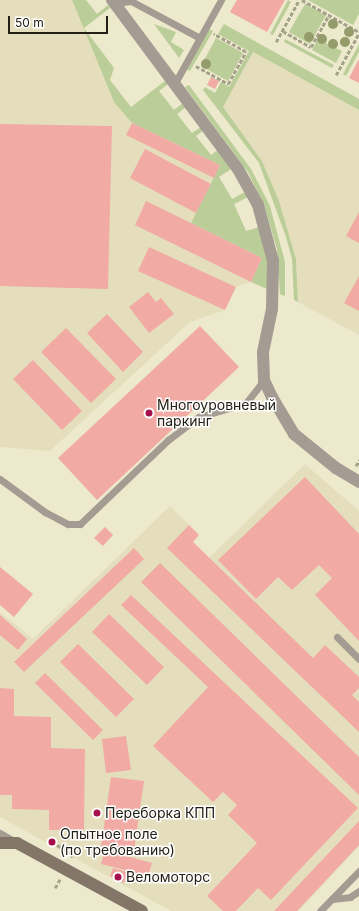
<!DOCTYPE html>
<html>
<head>
<meta charset="utf-8">
<style>
  body { margin:0 }
  #map { position:relative; width:359px; height:911px; overflow:hidden; background:#ede9cd; font-family:Inter,sans-serif }
  div>[style] { position:absolute }
  [style*='--x'] { left:calc(var(--x)*1px); top:calc(var(--y)*1px); width:calc(var(--w)*1px); rotate:calc(var(--a)*1deg) }
  .built>* { inset:0; background:#e4debc }
  .green>* { inset:0; background:#bbcd98 }
  .building>* { inset:0; background:#f1aba4 }
  .path>* { height:2.5px; margin-top:-1.25px; transform-origin:0; background:repeating-linear-gradient(90deg,#a5a28c 0 4px,transparent 0 6px) }
  .lane>* { height:7px; margin:-3.5px; padding:0 3.5px; transform-origin:3.5px; border-radius:3.5px; background:#a49b92 }
  .street>* { height:12px; margin:-6px; padding:0 6px; transform-origin:6px; border-radius:6px; background:#a49b92 }
  .secondary>* { height:12px; margin:-6px; padding:0 6px; transform-origin:6px; border-radius:6px; background:#837669 }
  .trees>* { width:10px; height:10px; margin:-5px; border-radius:50%; background:#949c6c }
  .dots>* { width:11px; height:11px; translate:-50% -50%; box-sizing:border-box; border:2px solid #fff; border-radius:50% }
  span { translate:-50% -50%; white-space:nowrap; text-align:center; line-height:1.15; -webkit-text-stroke:3px #fff; paint-order:stroke }
  .poi-label { font-size:14px; color:#222016 }
  .left { translate:0 -50%; text-align:left }
  .scale { position:absolute; left:8px; top:16px; width:100px; height:18px; box-sizing:border-box; border:2px solid #222016; border-top:0; padding-left:5px; font-size:12px; line-height:14px; white-space:nowrap; color:#222016; -webkit-text-stroke:3px #fff; paint-order:stroke }
</style>
</head>
<body>
<div id="map">
  <div class="built">
    <div style="clip-path:polygon(0 0,72px 0,114px 102px,132px 123px,220px 165px,191px 223px,262px 258px,251px 282px,236px 287px,225px 310px,190px 322px,50px 451px,0 447px)"></div>
    <div style="clip-path:polygon(253px 52px,359px 110px,359px 335px,298px 302px,296px 259px,279px 201px,262px 161px,223px 107px)"></div>
    <div style="clip-path:polygon(305px 464px,359px 511px,359px 846px,299px 911px,171px 911px,0 817px,0 612px,33px 639px,170px 506px,199px 535px,193px 542px,209px 558px)"></div>
  </div>
  <div class="green">
    <div style="clip-path:polygon(72px 0,86px 0,97px 14px,108px 5px,110px 8px,84px 28px,114px 68px,110px 80px,131px 107px,165px 81px,168px 84px,159px 91px,174px 110px,183px 103px,186px 107px,177px 114px,192px 133px,201px 127px,204px 130px,196px 136px,211px 155px,219px 149px,231px 169px,219px 177px,222px 182px,232px 199px,245px 192px,248px 197px,234px 204px,246px 231px,259px 227px,267px 258px,267px 289px,251px 282px,262px 258px,191px 223px,220px 165px,132px 123px,114px 102px)"></div>
    <div style="clip-path:polygon(288px 0,291px 2px,273px 35px,270px 34px)"></div>
    <div style="clip-path:polygon(308px 0,359px 0,359px 14px,353px 25px)"></div>
    <div style="clip-path:polygon(305px 4px,326px 15px,310px 44px,289px 32px)"></div>
    <div style="clip-path:polygon(154px 24px,176px 32px,171px 42px,184px 50px,179px 58px)"></div>
    <div style="clip-path:polygon(224px 24px,359px 99px,359px 110px,253px 52px,223px 107px,262px 161px,279px 201px,296px 259px,298px 302px,294px 300px,292px 259px,286px 237px,259px 163px,203px 90px,205px 87px,215px 93px,221px 82px,229px 87px,249px 51px,218px 34px)"></div>
    <div style="clip-path:polygon(209px 29px,213px 31px,190px 71px,186px 69px)"></div>
    <div style="clip-path:polygon(216px 38px,243px 53px,228px 81px,201px 66px)"></div>
    <div style="clip-path:polygon(285px 39px,334px 65px,332px 68px,284px 42px)"></div>
    <div style="clip-path:polygon(318px 39px,342px 51px,336px 63px,312px 50px)"></div>
    <div style="clip-path:polygon(359px 44px,359px 52px,346px 76px,343px 74px)"></div>
    <div style="clip-path:polygon(189px 85px,251px 169px,270px 206px,285px 262px,285px 296px,280px 294px,277px 249px,264px 205px,248px 172px,185px 87px)"></div>
  </div>
  <div class="building">
    <div style="clip-path:polygon(237px 0,285px 0,267px 32px,230px 12px)"></div>
    <div style="clip-path:polygon(359px 59px,359px 83px,349px 78px)"></div>
    <div style="clip-path:polygon(211px 77px,219px 81px,215px 89px,207px 85px)"></div>
    <div style="clip-path:polygon(132px 123px,220px 165px,214px 178px,126px 135px)"></div>
    <div style="clip-path:polygon(0 124px,112px 126px,108px 289px,0 286px)"></div>
    <div style="clip-path:polygon(145px 149px,211px 184px,196px 213px,130px 178px)"></div>
    <div style="clip-path:polygon(146px 201px,262px 258px,251px 282px,135px 225px)"></div>
    <div style="clip-path:polygon(359px 212px,359px 243px,346px 236px)"></div>
    <div style="clip-path:polygon(149px 247px,236px 287px,225px 310px,138px 271px)"></div>
    <div style="clip-path:polygon(359px 276px,359px 311px,344px 303px)"></div>
    <div style="clip-path:polygon(148px 292px,156px 302px,161px 298px,174px 314px,149px 333px,129px 307px)"></div>
    <div style="clip-path:polygon(107px 314px,143px 352px,123px 372px,87px 333px)"></div>
    <div style="clip-path:polygon(200px 326px,239px 367px,97px 500px,58px 458px)"></div>
    <div style="clip-path:polygon(66px 328px,116px 379px,91px 403px,41px 352px)"></div>
    <div style="clip-path:polygon(33px 360px,82px 411px,62px 430px,13px 379px)"></div>
    <div style="clip-path:polygon(305px 477px,359px 534px,359px 641px,315px 595px,332px 578px,319px 565px,292px 590px,278px 577px,256px 599px,218px 560px)"></div>
    <div style="clip-path:polygon(189px 525px,199px 535px,193px 542px,313px 658px,325px 645px,359px 677px,359px 688px,352px 695px,359px 702px,359px 732px,167px 548px)"></div>
    <div style="clip-path:polygon(105px 527px,113px 535px,103px 546px,94px 538px)"></div>
    <div style="clip-path:polygon(134px 548px,144px 559px,24px 672px,14px 662px)"></div>
    <div style="clip-path:polygon(160px 563px,359px 757px,359px 795px,141px 582px)"></div>
    <div style="clip-path:polygon(0 567px,33px 594px,14px 617px,0 605px)"></div>
    <div style="clip-path:polygon(131px 595px,358px 808px,271px 900px,258px 888px,236px 911px,223px 911px,207px 896px,257px 843px,228px 815px,237px 805px,223px 792px,213px 802px,153px 746px,208px 687px,121px 605px)"></div>
    <div style="clip-path:polygon(109px 614px,164px 667px,147px 685px,92px 632px)"></div>
    <div style="clip-path:polygon(0 615px,27px 639px,18px 650px,0 635px)"></div>
    <div style="clip-path:polygon(78px 644px,134px 699px,116px 717px,60px 662px)"></div>
    <div style="clip-path:polygon(45px 673px,103px 730px,93px 740px,35px 683px)"></div>
    <div style="clip-path:polygon(0 688px,14px 689px,14px 716px,51px 717px,51px 748px,85px 749px,84px 830px,49px 830px,49px 810px,12px 809px,12px 795px,0 795px)"></div>
    <div style="clip-path:polygon(126px 736px,131px 770px,106px 773px,102px 739px)"></div>
    <div style="clip-path:polygon(111px 777px,144px 781px,134px 851px,101px 847px)"></div>
    <div style="clip-path:polygon(359px 821px,359px 845px,297px 911px,274px 911px)"></div>
    <div style="clip-path:polygon(105px 850px,152px 863px,148px 876px,101px 864px)"></div>
    <div style="clip-path:polygon(113px 868px,127px 872px,124px 883px,110px 876px)"></div>
  </div>
  <div class="path">
    <div style="--x:302;--y:0;--w:65;--a:29.3"></div>
    <div style="--x:283;--y:31;--w:32;--a:30"></div>
    <div style="--x:311;--y:47;--w:37;--a:-61"></div>
    <div style="--x:276;--y:42;--w:48;--a:-61.3"></div>
    <div style="--x:196;--y:66;--w:37;--a:29"></div>
    <div style="--x:228;--y:84;--w:37;--a:-61"></div>
    <div style="--x:246;--y:52;--w:37;--a:-151"></div>
    <div style="--x:336;--y:75;--w:48;--a:-61.3"></div>
    <div style="--x:356;--y:466;--w:7;--a:-63"></div>
    <div style="--x:52;--y:842;--w:24;--a:30"></div>
    <div style="--x:73;--y:854;--w:4;--a:117"></div>
    <div style="--x:55;--y:888;--w:10;--a:-61"></div>
  </div>
  <div class="lane">
    <div style="--x:114;--y:3;--w:17;--a:-7"></div>
    <div style="--x:131;--y:1;--w:78;--a:28.2"></div>
    <div style="--x:175;--y:83;--w:95;--a:-61"></div>
    <div style="--x:0;--y:479;--w:56;--a:36.3"></div>
    <div style="--x:45;--y:512;--w:26;--a:28"></div>
    <div style="--x:68;--y:524;--w:12;--a:0"></div>
    <div style="--x:80;--y:524;--w:122;--a:-43.7"></div>
    <div style="--x:168;--y:440;--w:39;--a:-37"></div>
    <div style="--x:199;--y:417;--w:49;--a:-16.6"></div>
    <div style="--x:246;--y:403;--w:29;--a:-52"></div>
    <div style="--x:337;--y:637;--w:31;--a:45"></div>
    <div style="--x:0;--y:833;--w:16;--a:30"></div>
    <div style="--x:332;--y:899;--w:18;--a:-6"></div>
    <div style="--x:350;--y:897;--w:11;--a:-34"></div>
    <div style="--x:320;--y:911;--w:56;--a:-45.7"></div>
  </div>
  <div class="street">
    <div style="--x:112;--y:0;--w:211;--a:53.3"></div>
    <div style="--x:238;--y:169;--w:41;--a:60.9"></div>
    <div style="--x:258;--y:205;--w:58;--a:75"></div>
    <div style="--x:273;--y:261;--w:48;--a:91.2"></div>
    <div style="--x:272;--y:309;--w:44;--a:101.8"></div>
    <div style="--x:263;--y:352;--w:28;--a:88"></div>
    <div style="--x:264;--y:380;--w:19;--a:65"></div>
    <div style="--x:272;--y:397;--w:43;--a:59.3"></div>
    <div style="--x:294;--y:434;--w:54;--a:39"></div>
    <div style="--x:336;--y:468;--w:27;--a:31"></div>
  </div>
  <div class="secondary">
    <div style="--x:0;--y:843;--w:17;--a:0"></div>
    <div style="--x:17;--y:843;--w:142;--a:28.5"></div>
  </div>
  <div class="trees">
    <div style="left:333px;top:24px"></div>
    <div style="left:349px;top:32px"></div>
    <div style="left:309px;top:37px"></div>
    <div style="left:322px;top:39px"></div>
    <div style="left:345px;top:42px"></div>
    <div style="left:333px;top:44px"></div>
    <div style="left:206px;top:64px"></div>
  </div>
  <div class="dots">
    <div style="left:149px;top:413px;background:#a5104c"></div>
    <div style="left:97px;top:813px;background:#a5104c"></div>
    <div style="left:52px;top:842px;background:#a5104c"></div>
    <div style="left:118px;top:877px;background:#a5104c"></div>
  </div>
  <div class="poi-label">
    <span class="left" style="left:157px;top:413px">Многоуровневый<br>паркинг</span>
    <span class="left" style="left:105px;top:813px">Переборка КПП</span>
    <span class="left" style="left:60px;top:842px">Опытное поле<br>(по требованию)</span>
    <span class="left" style="left:126px;top:877px">Веломоторс</span>
  </div>
  <div class="scale">50 m</div>
</div>
</body>
</html>
